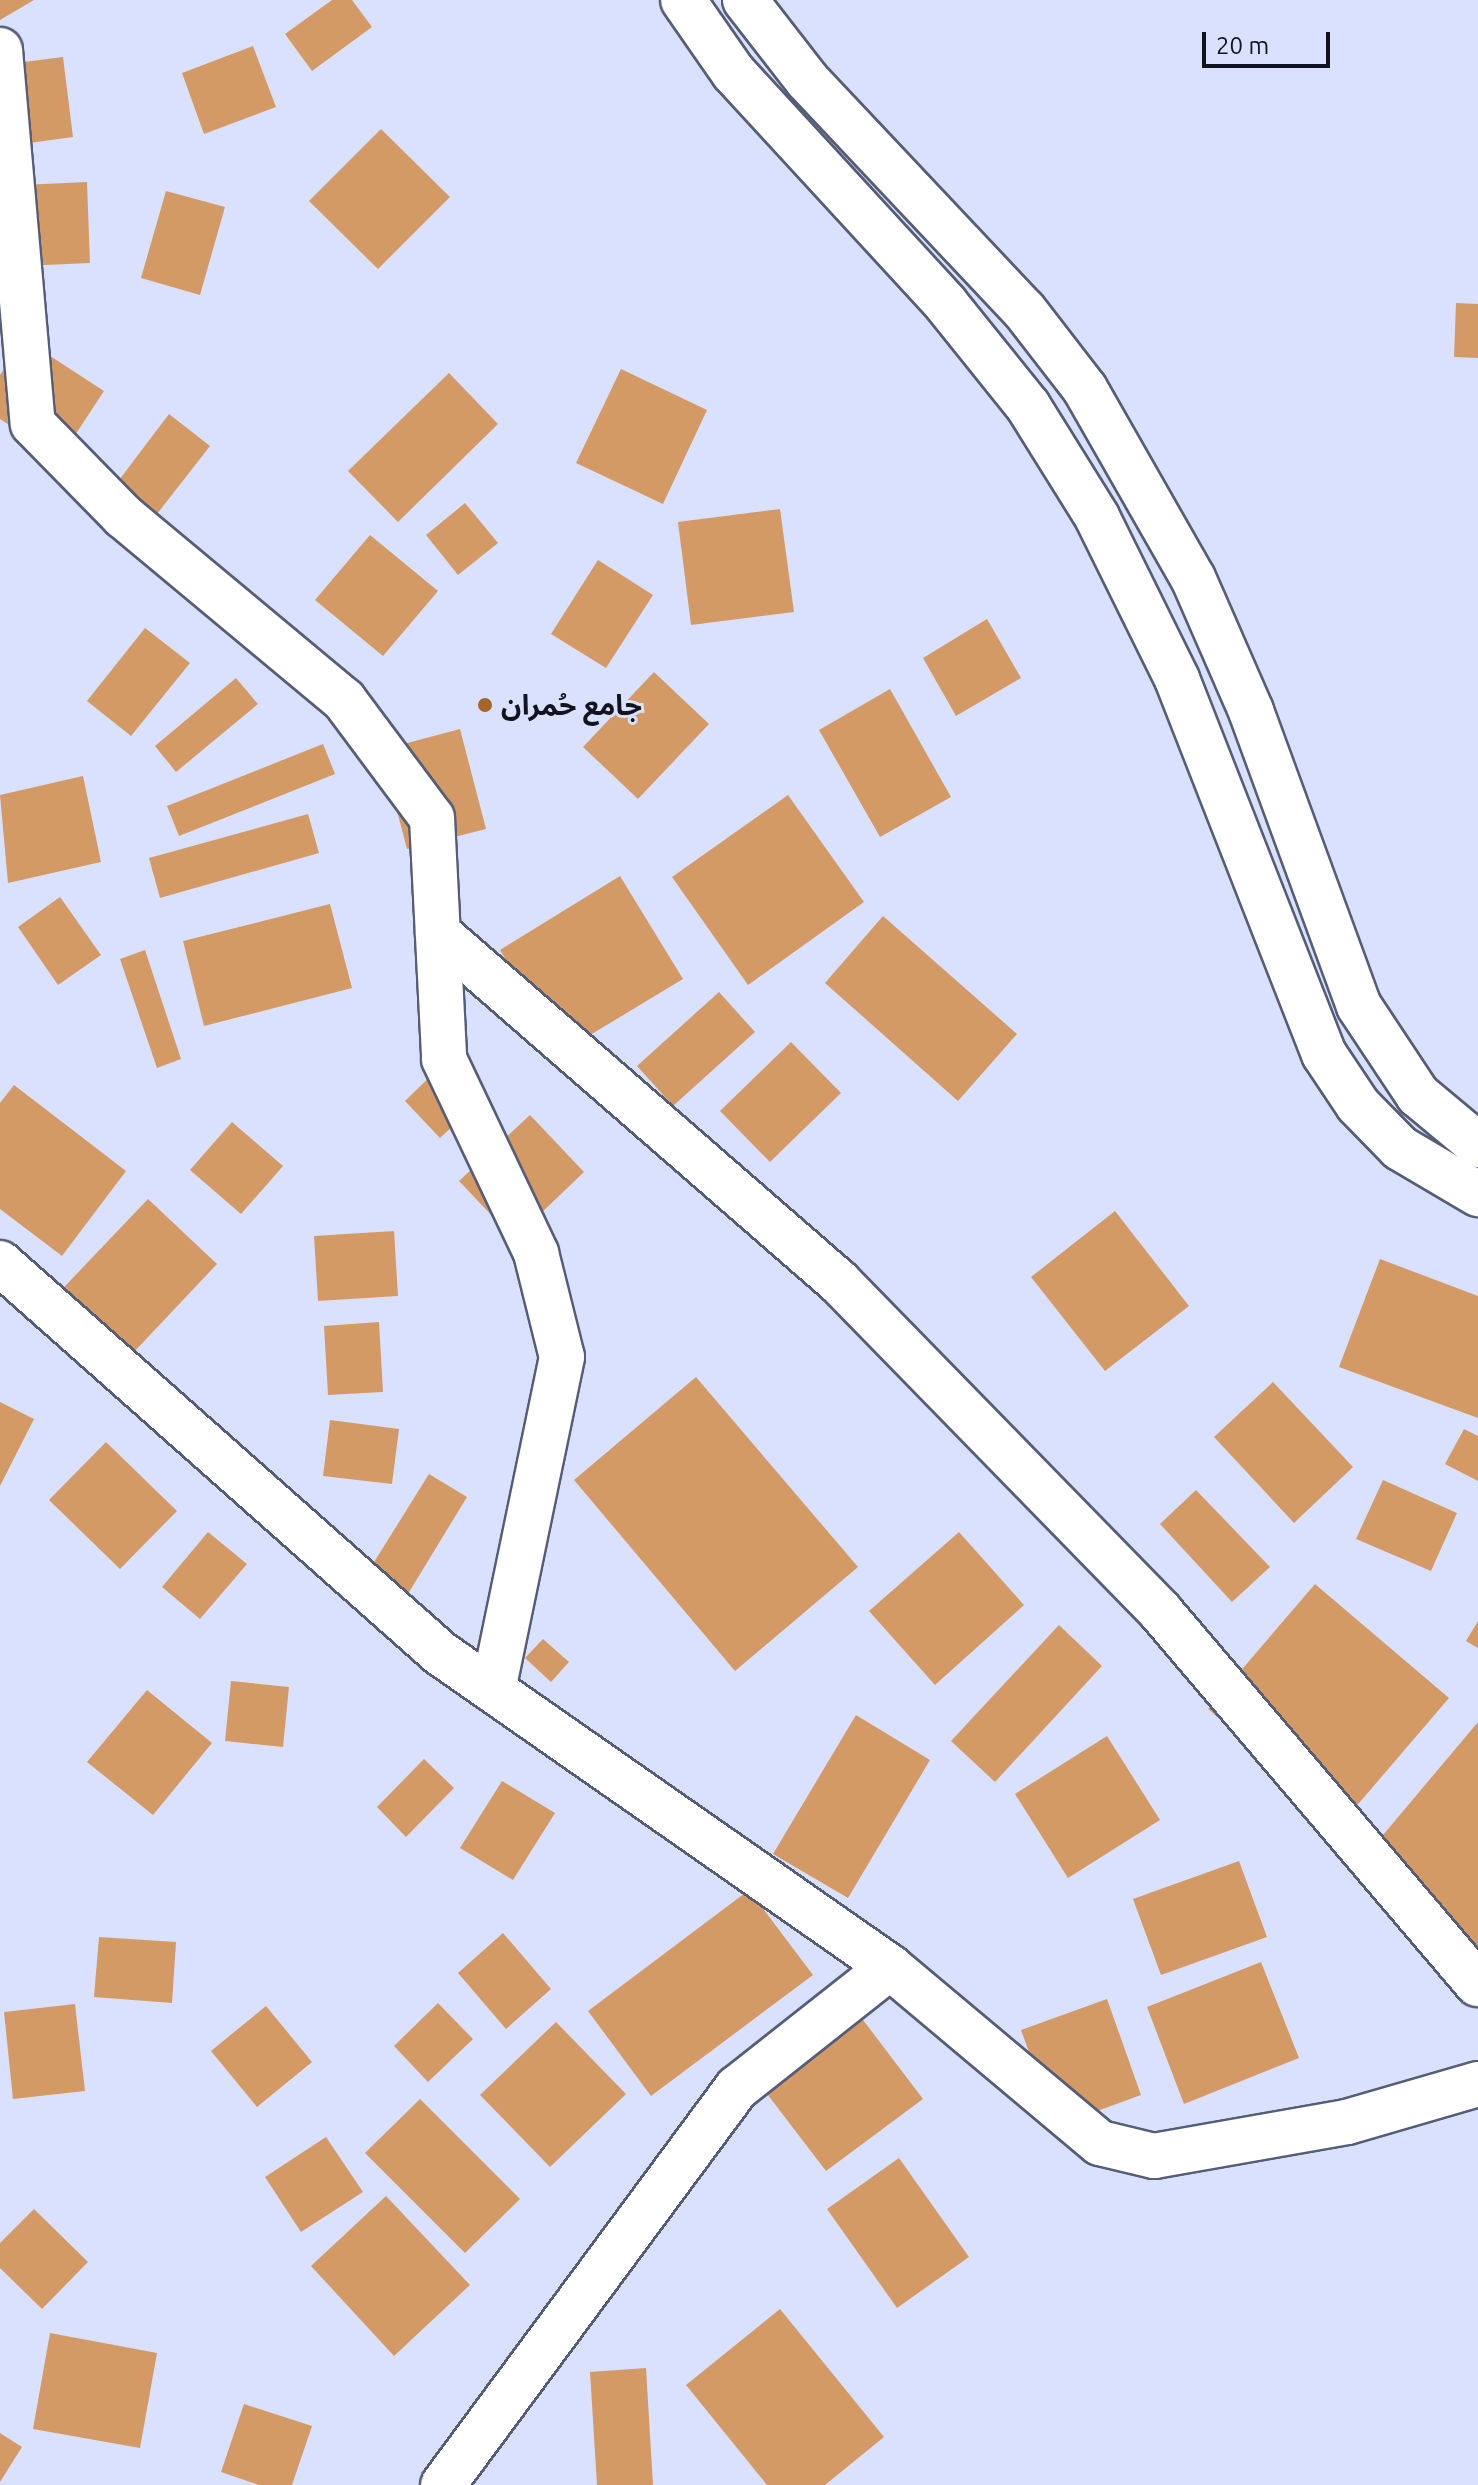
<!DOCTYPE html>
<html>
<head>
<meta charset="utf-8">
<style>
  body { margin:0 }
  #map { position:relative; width:1478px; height:2485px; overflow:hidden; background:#d9e1fe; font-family:Ubuntu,"Noto Sans Arabic",sans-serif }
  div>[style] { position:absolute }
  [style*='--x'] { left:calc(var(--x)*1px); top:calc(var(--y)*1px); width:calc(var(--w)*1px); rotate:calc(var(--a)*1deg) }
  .building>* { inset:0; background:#d49a66 }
  .roads { filter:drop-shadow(2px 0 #565d76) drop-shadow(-2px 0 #565d76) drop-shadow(0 2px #565d76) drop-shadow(0 -2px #565d76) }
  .street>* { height:44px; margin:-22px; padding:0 22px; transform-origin:22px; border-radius:22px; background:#fff }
  .secondary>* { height:44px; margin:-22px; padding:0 22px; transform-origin:22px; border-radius:22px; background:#fff }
  .dots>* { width:22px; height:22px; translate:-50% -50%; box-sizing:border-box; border:4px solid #d9e1fe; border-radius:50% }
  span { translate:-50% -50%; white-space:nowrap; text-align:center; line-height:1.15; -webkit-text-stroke:6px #d9e1fe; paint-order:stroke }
  .poi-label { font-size:28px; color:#11141e; font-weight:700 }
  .left { translate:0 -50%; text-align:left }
  .scale { position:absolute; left:1202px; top:32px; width:128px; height:36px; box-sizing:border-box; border:4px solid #11141e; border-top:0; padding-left:10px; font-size:24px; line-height:28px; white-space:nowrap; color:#11141e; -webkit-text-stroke:6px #d9e1fe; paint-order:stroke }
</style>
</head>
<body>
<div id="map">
  <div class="building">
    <div style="clip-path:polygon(0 0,34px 0,0 20px)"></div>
    <div style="clip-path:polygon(332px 0,352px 0,372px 27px,312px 71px,285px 34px)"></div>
    <div style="clip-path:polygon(253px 46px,276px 107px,204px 134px,182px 73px)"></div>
    <div style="clip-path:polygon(63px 57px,73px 137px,0 147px,0 65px)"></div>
    <div style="clip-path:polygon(381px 129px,450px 197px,378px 269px,309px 201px)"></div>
    <div style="clip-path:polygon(87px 182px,90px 263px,0 267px,0 186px)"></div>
    <div style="clip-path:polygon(166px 191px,225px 207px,200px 295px,141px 278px)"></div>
    <div style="clip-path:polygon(1456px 303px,1478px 304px,1478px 358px,1454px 357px)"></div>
    <div style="clip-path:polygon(24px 339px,104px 391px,60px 458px,0 419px,0 375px)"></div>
    <div style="clip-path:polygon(621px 369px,707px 410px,663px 504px,576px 463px)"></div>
    <div style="clip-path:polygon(449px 373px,498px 424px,398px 522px,348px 471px)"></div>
    <div style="clip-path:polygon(169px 414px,210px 446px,150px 523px,110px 492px)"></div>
    <div style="clip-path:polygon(465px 503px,498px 543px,458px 575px,426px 535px)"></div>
    <div style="clip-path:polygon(780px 509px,794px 612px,691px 625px,678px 522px)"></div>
    <div style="clip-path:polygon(370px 535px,438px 591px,383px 656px,315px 600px)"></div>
    <div style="clip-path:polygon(598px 560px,653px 595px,606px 668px,551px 634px)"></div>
    <div style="clip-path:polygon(987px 619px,1021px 678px,956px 716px,923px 658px)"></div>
    <div style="clip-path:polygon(145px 628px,190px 663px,131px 736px,87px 701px)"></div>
    <div style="clip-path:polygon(654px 672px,709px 724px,638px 799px,583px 747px)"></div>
    <div style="clip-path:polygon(236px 678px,258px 704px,176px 772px,155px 746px)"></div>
    <div style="clip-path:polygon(890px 689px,951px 797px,880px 837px,819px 730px)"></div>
    <div style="clip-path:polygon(460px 729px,486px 829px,407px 849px,381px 750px)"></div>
    <div style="clip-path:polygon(323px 744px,335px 774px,179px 836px,167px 806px)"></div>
    <div style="clip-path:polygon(83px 776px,101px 862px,8px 883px,0 795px)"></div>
    <div style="clip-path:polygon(788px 795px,864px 902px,748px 985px,672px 877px)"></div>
    <div style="clip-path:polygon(308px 814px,319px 853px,160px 898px,149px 858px)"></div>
    <div style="clip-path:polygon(620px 876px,683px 979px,562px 1052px,500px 950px)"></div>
    <div style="clip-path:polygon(60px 897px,101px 955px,58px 985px,18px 927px)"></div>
    <div style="clip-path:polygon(330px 904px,352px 988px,204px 1026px,183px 941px)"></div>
    <div style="clip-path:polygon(883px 916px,1017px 1034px,958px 1101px,825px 983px)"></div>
    <div style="clip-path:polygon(145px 950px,181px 1059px,157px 1068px,120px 959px)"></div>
    <div style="clip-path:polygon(719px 992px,755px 1032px,673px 1106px,637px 1066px)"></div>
    <div style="clip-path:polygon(791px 1042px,841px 1093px,770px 1162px,720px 1111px)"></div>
    <div style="clip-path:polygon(443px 1064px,479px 1102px,440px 1138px,405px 1101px)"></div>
    <div style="clip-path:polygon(14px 1085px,126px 1171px,62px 1256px,0 1209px,0 1103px)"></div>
    <div style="clip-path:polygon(530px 1115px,584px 1172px,514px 1239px,459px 1181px)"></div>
    <div style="clip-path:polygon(232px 1122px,283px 1166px,241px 1214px,190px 1170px)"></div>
    <div style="clip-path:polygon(148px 1199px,217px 1264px,116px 1371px,47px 1305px)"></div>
    <div style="clip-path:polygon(1115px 1211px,1189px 1306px,1105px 1371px,1031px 1277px)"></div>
    <div style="clip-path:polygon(394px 1231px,398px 1296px,318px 1301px,314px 1236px)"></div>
    <div style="clip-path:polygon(1380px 1259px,1478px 1296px,1478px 1418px,1339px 1367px)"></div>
    <div style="clip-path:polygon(379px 1322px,383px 1392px,328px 1395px,324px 1326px)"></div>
    <div style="clip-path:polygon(696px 1377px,858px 1567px,735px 1671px,574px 1480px)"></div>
    <div style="clip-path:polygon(1273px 1382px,1353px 1467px,1294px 1523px,1214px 1437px)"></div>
    <div style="clip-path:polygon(0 1402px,34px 1419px,0 1486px)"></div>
    <div style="clip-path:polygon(330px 1420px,399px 1429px,392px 1484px,323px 1476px)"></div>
    <div style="clip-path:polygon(1464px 1429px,1478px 1436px,1478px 1481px,1445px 1464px)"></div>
    <div style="clip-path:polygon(106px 1442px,177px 1511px,120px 1569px,49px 1500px)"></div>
    <div style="clip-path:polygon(429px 1474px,467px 1497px,400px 1607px,361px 1583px)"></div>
    <div style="clip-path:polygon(1383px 1480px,1457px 1513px,1431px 1571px,1356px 1539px)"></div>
    <div style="clip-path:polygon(1196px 1490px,1270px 1567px,1232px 1602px,1160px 1524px)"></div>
    <div style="clip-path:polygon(208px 1532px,247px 1564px,200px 1619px,162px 1587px)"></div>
    <div style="clip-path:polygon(959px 1532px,1024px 1605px,935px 1685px,869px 1611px)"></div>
    <div style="clip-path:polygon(1315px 1584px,1449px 1698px,1342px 1823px,1208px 1709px)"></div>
    <div style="clip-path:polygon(1478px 1621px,1478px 1648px,1466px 1641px)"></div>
    <div style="clip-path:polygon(1059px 1625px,1102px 1666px,995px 1782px,951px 1741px)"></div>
    <div style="clip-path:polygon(543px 1639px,569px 1662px,551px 1682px,525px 1658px)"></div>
    <div style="clip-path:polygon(231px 1681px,289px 1687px,283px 1747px,225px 1741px)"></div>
    <div style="clip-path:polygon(147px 1690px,212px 1743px,153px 1815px,87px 1762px)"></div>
    <div style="clip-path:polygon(856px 1715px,930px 1760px,848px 1898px,773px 1854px)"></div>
    <div style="clip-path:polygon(1478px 1722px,1478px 1954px,1357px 1866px)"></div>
    <div style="clip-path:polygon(1107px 1736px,1160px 1820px,1068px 1878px,1015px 1794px)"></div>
    <div style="clip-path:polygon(424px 1759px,454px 1788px,406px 1837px,377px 1807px)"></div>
    <div style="clip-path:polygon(502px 1781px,555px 1813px,513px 1880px,460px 1848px)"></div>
    <div style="clip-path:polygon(1239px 1861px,1267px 1937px,1161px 1975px,1133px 1899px)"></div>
    <div style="clip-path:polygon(749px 1890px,813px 1975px,651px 2096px,588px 2011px)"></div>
    <div style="clip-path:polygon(503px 1933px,551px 1989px,506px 2029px,458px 1973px)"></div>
    <div style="clip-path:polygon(99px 1937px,176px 1942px,172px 2003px,94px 1997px)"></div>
    <div style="clip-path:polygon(1261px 1962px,1299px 2058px,1184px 2104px,1147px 2007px)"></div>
    <div style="clip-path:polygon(1107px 1999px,1141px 2095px,1056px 2126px,1021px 2030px)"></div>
    <div style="clip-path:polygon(438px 2003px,473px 2039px,428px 2082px,394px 2046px)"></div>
    <div style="clip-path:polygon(75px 2004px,85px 2091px,13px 2099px,4px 2012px)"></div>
    <div style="clip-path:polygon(266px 2006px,312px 2062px,257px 2107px,211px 2051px)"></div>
    <div style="clip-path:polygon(857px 2012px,923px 2099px,826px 2171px,761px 2086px)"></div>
    <div style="clip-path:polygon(556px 2022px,626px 2094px,550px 2167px,480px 2095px)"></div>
    <div style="clip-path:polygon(420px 2099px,520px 2199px,465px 2253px,365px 2153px)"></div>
    <div style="clip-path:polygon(326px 2137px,363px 2192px,301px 2232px,265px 2177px)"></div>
    <div style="clip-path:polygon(899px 2158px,969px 2257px,897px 2308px,827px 2209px)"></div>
    <div style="clip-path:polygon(386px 2196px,470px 2285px,394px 2356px,311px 2266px)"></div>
    <div style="clip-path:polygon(34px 2209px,88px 2262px,42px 2309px,0 2268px,0 2243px)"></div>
    <div style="clip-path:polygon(780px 2309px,884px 2437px,825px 2485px,767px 2485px,686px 2385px)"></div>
    <div style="clip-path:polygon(50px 2333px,157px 2353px,140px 2448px,33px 2429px)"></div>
    <div style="clip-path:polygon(646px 2368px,653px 2485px,597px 2485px,590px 2372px)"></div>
    <div style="clip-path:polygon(244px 2404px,312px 2426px,292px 2485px,259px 2485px,221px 2472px)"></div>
    <div style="clip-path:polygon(0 2433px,22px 2447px,0 2482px)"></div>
  </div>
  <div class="roads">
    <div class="street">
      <div style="--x:0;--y:50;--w:375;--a:85"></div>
      <div style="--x:33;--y:424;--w:129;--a:45.6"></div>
      <div style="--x:123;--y:516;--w:288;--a:39.8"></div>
      <div style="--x:344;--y:700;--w:147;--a:53.3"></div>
      <div style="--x:432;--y:818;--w:241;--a:87.1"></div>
      <div style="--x:444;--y:1059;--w:215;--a:64.6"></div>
      <div style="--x:536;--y:1253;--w:107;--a:76"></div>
      <div style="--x:562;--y:1357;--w:340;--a:101.7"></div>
      <div style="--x:438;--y:933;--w:532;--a:41.03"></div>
      <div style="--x:839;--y:1282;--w:460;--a:45.7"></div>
      <div style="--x:1160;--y:1611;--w:490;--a:49.6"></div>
      <div style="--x:0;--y:1263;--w:588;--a:41.55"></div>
      <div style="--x:440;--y:1653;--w:549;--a:34.91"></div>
      <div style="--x:890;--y:1967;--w:274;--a:40"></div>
      <div style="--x:1100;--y:2143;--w:56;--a:13.5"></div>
      <div style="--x:1154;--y:2156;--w:196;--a:-10"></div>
      <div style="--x:1347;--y:2122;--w:136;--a:-16.2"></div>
      <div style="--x:443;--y:2485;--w:494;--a:-53.5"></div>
      <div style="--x:737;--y:2088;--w:195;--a:-38.3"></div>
    </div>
    <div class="secondary">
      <div style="--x:683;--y:0;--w:88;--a:55.2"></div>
      <div style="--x:733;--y:72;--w:315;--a:47.4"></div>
      <div style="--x:946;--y:304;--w:131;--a:51.2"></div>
      <div style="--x:1028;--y:406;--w:131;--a:58.1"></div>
      <div style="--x:1097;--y:517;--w:181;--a:63.7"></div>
      <div style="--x:1177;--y:679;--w:403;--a:68.6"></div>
      <div style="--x:1324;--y:1054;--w:61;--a:56.3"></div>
      <div style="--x:1358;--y:1105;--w:60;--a:45.7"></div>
      <div style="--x:1400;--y:1148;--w:91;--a:30.5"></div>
      <div style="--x:745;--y:0;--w:101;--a:52.2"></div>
      <div style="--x:807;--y:80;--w:316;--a:46.7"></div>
      <div style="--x:1024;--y:310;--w:100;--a:52.3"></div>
      <div style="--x:1085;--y:389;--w:218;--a:60.3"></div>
      <div style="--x:1193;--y:578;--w:145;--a:66.4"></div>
      <div style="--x:1251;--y:711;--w:314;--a:69.9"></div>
      <div style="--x:1359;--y:1006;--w:107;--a:56.5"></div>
      <div style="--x:1418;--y:1095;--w:78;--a:39.8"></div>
    </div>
  </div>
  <div class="dots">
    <div style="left:485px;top:705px;background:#a4672b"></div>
  </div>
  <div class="poi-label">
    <span class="left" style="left:501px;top:705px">جامع حُمران</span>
  </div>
  <div class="scale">20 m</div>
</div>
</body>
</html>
